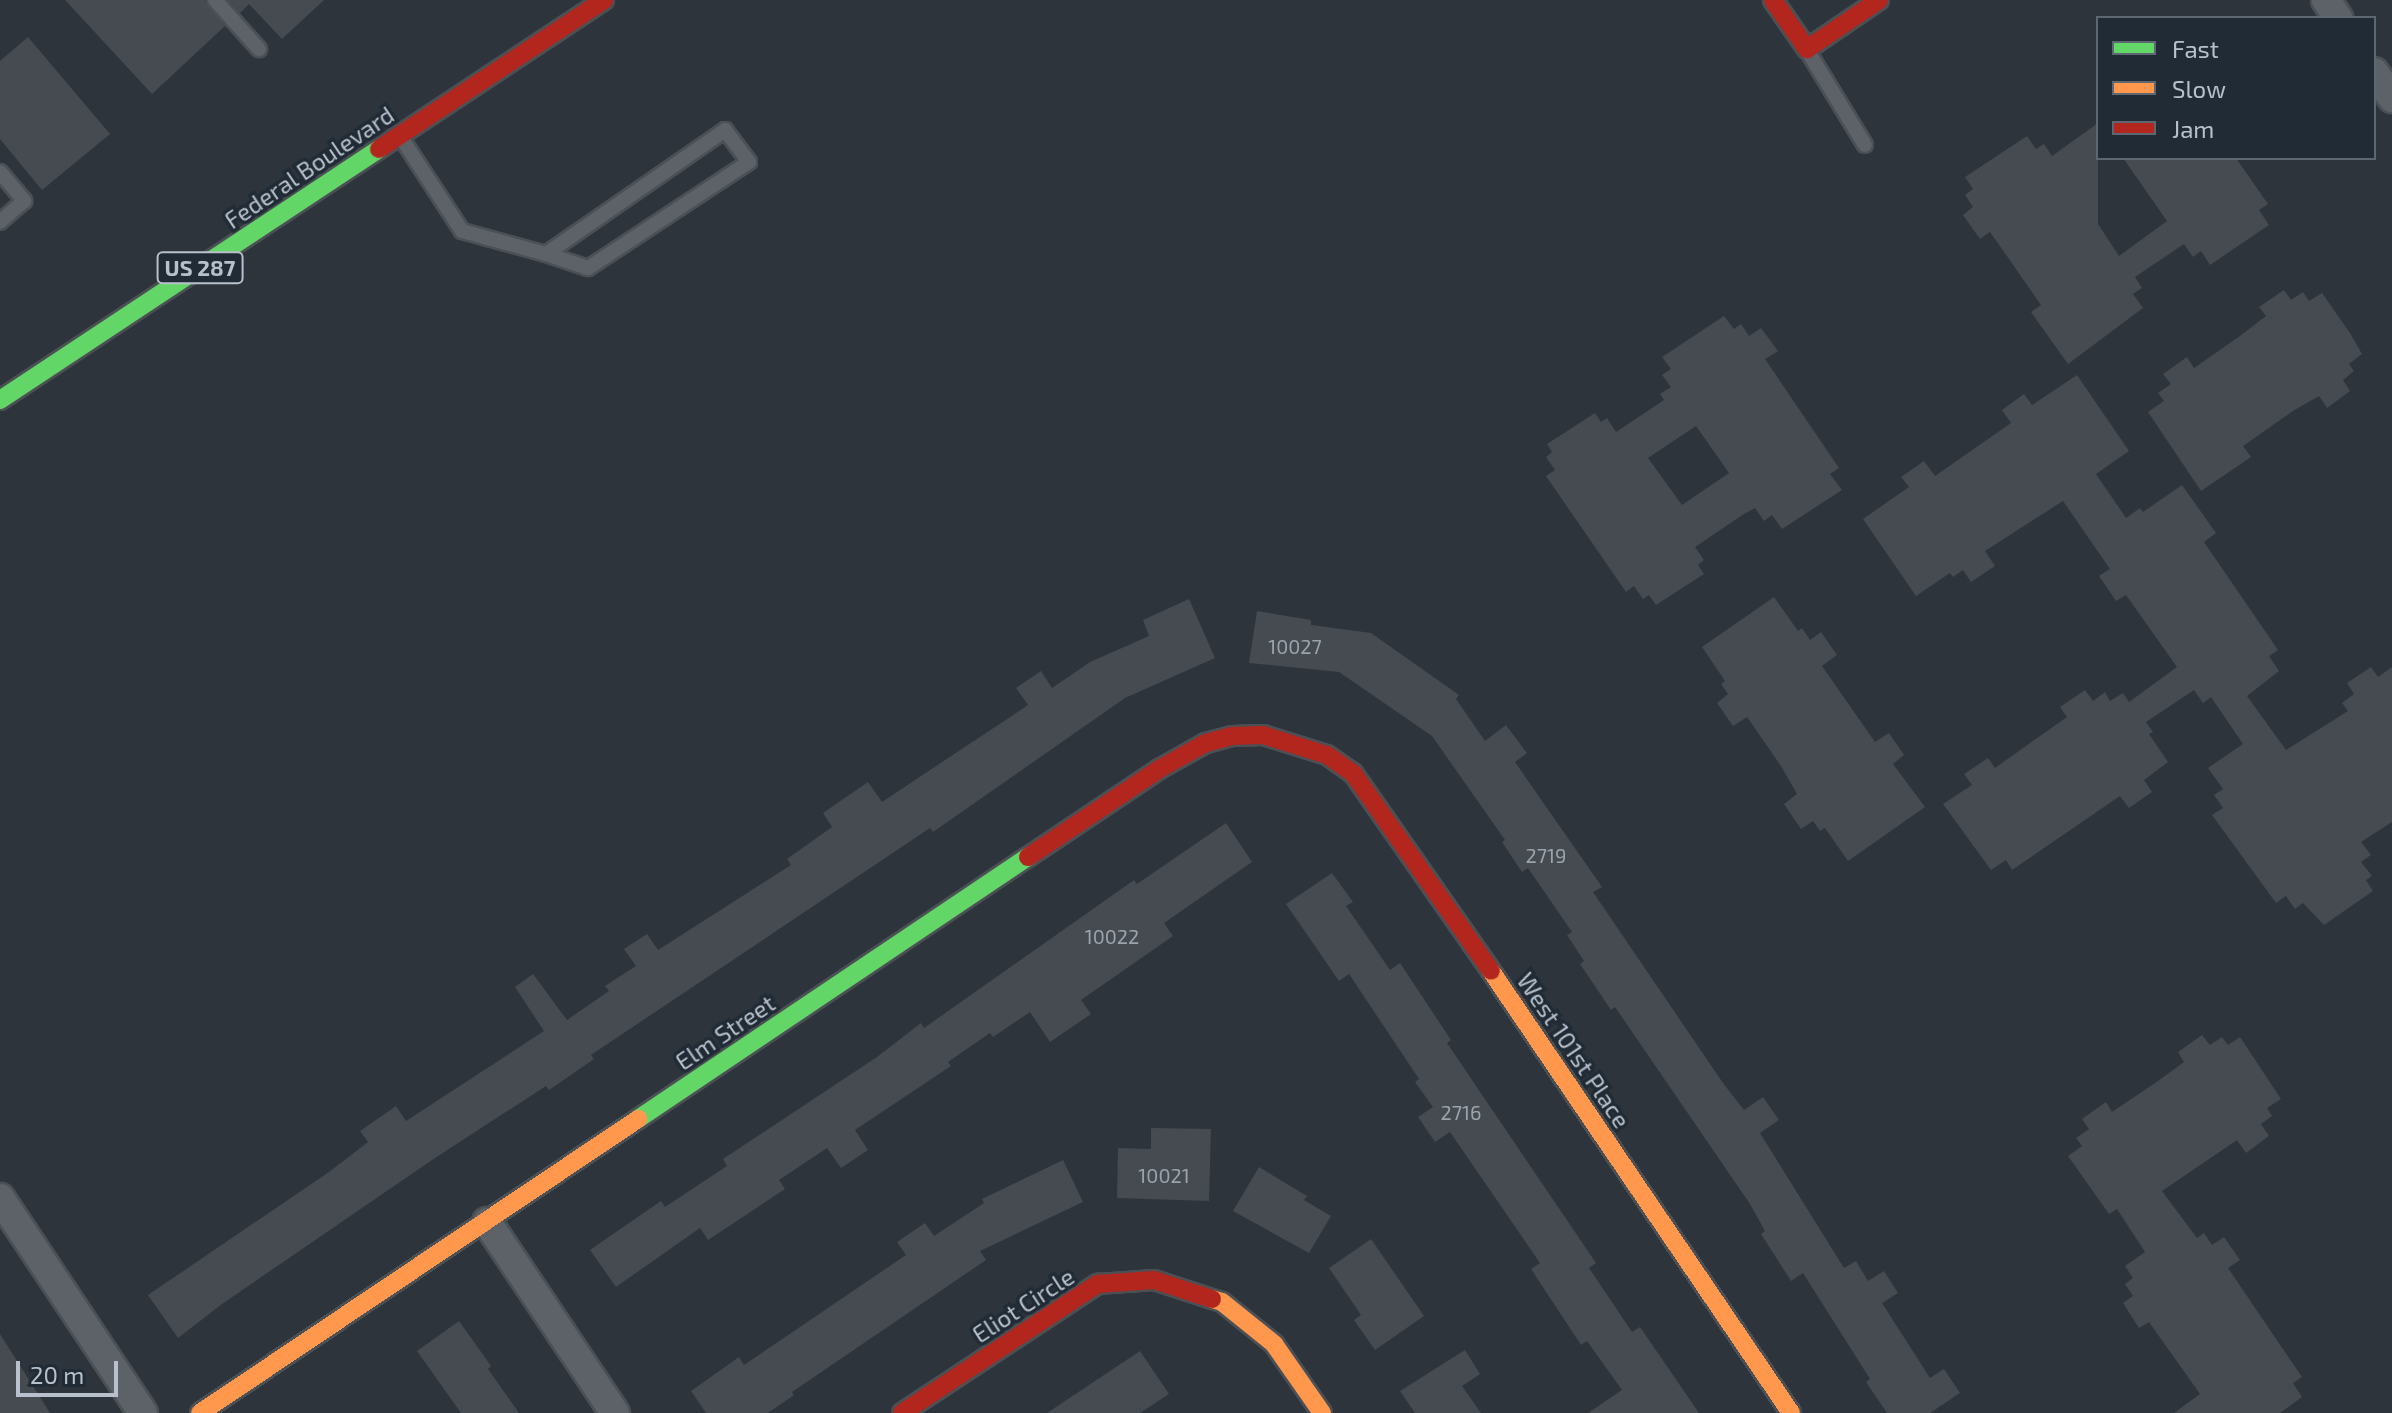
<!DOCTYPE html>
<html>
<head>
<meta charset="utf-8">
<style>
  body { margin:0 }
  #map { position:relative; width:2392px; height:1413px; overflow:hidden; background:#2d343b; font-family:"Exo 2",sans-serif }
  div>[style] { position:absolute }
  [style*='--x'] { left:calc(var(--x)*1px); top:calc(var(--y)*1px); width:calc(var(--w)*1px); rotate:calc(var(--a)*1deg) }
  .building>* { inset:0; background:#454b51 }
  .roads { filter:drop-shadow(2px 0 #4b5055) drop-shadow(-2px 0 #4b5055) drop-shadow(0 2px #4b5055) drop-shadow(0 -2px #4b5055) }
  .lane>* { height:14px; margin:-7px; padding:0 7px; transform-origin:7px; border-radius:7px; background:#5d6269 }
  .street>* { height:28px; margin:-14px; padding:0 14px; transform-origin:14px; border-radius:14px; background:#5d6269 }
  .fast>* { height:18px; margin:-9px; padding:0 9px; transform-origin:9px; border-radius:9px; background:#63d668 }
  .slow>* { height:18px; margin:-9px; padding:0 9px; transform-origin:9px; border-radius:9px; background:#ff974d }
  .jam>* { height:18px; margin:-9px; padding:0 9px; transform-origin:9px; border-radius:9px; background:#b3261e }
  span { translate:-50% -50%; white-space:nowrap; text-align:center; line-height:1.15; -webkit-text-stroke:7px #202b36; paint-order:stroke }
  .number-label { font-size:20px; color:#9ba4ac }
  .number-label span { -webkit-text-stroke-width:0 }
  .shield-label span { padding:2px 6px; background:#202b36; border:2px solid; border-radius:6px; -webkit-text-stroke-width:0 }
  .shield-label { font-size:22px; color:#b8c1cb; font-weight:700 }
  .street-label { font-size:24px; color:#b8c1cb }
  .legend { position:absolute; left:2096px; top:16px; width:280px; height:144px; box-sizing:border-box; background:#202b36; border:2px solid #5d6772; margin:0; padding:10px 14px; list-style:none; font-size:24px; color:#b8c1cb }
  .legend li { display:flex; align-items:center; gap:16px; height:40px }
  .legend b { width:40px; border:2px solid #5d6772 }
  .scale { position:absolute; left:16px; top:1361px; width:102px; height:36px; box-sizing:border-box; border:4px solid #b8c1cb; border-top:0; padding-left:10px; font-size:24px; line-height:28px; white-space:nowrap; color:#b8c1cb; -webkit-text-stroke:6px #202b36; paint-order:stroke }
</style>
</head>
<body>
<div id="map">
  <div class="building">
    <div style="clip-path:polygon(65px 0,205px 0,225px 26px,152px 94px)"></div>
    <div style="clip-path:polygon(228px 0,324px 0,282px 39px,249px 4px,240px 13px)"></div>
    <div style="clip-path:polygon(28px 37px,110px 134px,42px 190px,0 139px,0 61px)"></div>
    <div style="clip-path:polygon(2098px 123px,2098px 224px,2119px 256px,2167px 221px,2123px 158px,2236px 158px,2268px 204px,2259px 210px,2269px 225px,2210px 265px,2201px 251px,2193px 257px,2184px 244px,2135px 277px,2142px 288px,2133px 294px,2143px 308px,2068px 364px,2031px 312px,2041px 305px,2009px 259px,1990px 232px,1980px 239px,1963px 215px,1973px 207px,1965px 195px,1973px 189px,1965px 177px,2027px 136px,2036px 149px,2044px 144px,2052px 156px)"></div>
    <div style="clip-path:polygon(2284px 290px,2291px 300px,2303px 292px,2309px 301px,2322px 293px,2350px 333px,2362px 354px,2349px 364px,2354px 371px,2343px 380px,2350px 391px,2327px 408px,2319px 396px,2293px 411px,2243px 446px,2251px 457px,2201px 491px,2148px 412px,2164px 401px,2158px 393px,2171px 384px,2163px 374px,2187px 357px,2194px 368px,2240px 336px,2266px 316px,2259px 307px)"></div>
    <div style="clip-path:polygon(evenodd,1724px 316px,1734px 329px,1741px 324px,1749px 336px,1761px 328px,1778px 351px,1765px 359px,1839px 468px,1830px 474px,1842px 490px,1782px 529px,1772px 515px,1764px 521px,1755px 508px,1744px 514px,1695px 547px,1704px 560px,1698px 565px,1704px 574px,1656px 605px,1649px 595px,1643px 599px,1634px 586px,1626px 592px,1546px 476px,1555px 470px,1546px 457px,1552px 452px,1547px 444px,1595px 413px,1601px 422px,1607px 418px,1616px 432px,1664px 400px,1660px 394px,1671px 387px,1662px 375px,1671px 369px,1662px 357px,1724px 316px,1696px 426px,1729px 473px,1682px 505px,1648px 458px,1696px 426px)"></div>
    <div style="clip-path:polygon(2077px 375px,2129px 451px,2096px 474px,2126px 518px,2140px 508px,2143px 512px,2182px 485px,2216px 533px,2204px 542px,2278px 650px,2269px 656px,2279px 671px,2247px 696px,2286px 750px,2348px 711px,2342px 703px,2354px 694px,2347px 683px,2371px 667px,2378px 677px,2392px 667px,2392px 822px,2361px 842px,2371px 855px,2361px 862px,2372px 876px,2366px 880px,2373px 891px,2324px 925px,2303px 903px,2295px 909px,2286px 896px,2276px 903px,2212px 815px,2223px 808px,2214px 795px,2223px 789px,2208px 768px,2243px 744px,2211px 697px,2203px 703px,2194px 690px,2146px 722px,2153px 732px,2149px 734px,2168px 762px,2144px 780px,2152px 792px,2129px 808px,2120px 796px,2012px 870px,2006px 860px,1991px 870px,1943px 804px,1972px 785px,1964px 774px,1988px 758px,1995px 768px,2040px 736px,2067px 717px,2060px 707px,2085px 690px,2093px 701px,2105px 692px,2110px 701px,2123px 693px,2129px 702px,2177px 667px,2126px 595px,2116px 601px,2099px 576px,2110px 569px,2063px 501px,1985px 551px,1995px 566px,1971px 582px,1963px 570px,1953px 577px,1950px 573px,1916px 596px,1863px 519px,1909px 487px,1901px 477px,1924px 461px,1935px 476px,2011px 423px,2002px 410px,2024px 394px,2032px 405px)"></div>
    <div style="clip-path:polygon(1774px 597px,1798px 631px,1802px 628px,1810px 640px,1821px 632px,1837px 655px,1822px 666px,1875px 742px,1889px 733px,1904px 755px,1893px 764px,1925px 807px,1848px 861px,1825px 828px,1820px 831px,1813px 821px,1801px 829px,1784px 804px,1797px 794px,1781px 766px,1747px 717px,1733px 726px,1717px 703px,1728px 694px,1721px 684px,1725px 681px,1702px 647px)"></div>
    <div style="clip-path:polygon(1189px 599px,1215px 658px,1125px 698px,933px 832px,930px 828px,591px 1055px,594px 1059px,549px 1090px,546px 1086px,432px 1160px,222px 1304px,178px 1338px,148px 1295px,329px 1172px,368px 1142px,360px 1131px,396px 1106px,406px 1121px,544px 1031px,515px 987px,533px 974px,567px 1020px,609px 991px,605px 986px,636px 966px,624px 949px,647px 934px,658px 950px,791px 865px,787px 859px,832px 827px,823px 813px,868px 782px,882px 802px,1028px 705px,1016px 688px,1041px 671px,1052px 688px,1090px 662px,1149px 636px,1143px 620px)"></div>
    <div style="clip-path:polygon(1257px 611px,1311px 620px,1311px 625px,1371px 633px,1459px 695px,1456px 699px,1485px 741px,1506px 725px,1527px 753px,1515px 762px,1602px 887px,1593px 892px,1723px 1083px,1744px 1110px,1763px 1097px,1779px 1120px,1760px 1133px,1844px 1268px,1856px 1261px,1868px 1281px,1884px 1271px,1898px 1293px,1882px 1303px,1930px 1378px,1944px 1369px,1960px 1393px,1930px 1413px,1887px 1413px,1866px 1382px,1870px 1379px,1803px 1273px,1791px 1281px,1761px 1234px,1765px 1231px,1750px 1204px,1615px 1007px,1611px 1010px,1580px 964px,1584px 961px,1567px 935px,1572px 932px,1528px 868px,1522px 872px,1502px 842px,1505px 840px,1432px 736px,1339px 672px,1249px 663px)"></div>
    <div style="clip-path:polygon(1226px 823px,1252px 862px,1164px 923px,1173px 936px,1081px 1000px,1091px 1014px,1050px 1042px,1030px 1012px,993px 1037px,990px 1033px,948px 1062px,951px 1066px,855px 1130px,868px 1150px,841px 1168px,827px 1148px,779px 1180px,785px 1189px,708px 1240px,700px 1228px,616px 1287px,590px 1250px,661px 1201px,665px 1207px,727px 1166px,723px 1159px,877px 1057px,921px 1023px,924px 1028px,1134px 880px,1137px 884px)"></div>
    <div style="clip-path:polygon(1332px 873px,1353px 902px,1346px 906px,1390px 970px,1400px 963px,1451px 1040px,1447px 1043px,1596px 1263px,1589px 1268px,1632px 1332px,1640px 1327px,1699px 1413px,1588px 1413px,1622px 1390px,1587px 1341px,1581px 1345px,1531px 1269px,1540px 1263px,1450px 1132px,1435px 1142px,1418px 1117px,1433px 1107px,1415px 1082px,1419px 1079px,1349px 974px,1339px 981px,1286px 904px)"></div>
    <div style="clip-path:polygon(2202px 1035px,2210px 1045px,2222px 1037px,2228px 1045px,2240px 1037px,2281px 1099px,2267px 1108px,2272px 1116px,2261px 1124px,2269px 1136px,2246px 1153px,2237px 1140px,2162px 1191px,2197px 1238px,2204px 1233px,2212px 1245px,2224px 1237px,2240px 1260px,2228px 1268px,2302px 1377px,2293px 1383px,2302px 1397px,2280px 1413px,2174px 1413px,2200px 1394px,2149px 1322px,2139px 1328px,2123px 1303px,2133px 1296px,2125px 1284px,2133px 1278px,2125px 1266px,2145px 1252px,2117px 1209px,2109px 1214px,2068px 1156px,2082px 1146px,2076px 1138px,2089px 1129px,2082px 1119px,2106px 1102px,2112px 1112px,2158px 1081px,2184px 1062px,2178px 1052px)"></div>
    <div style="clip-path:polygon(1151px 1128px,1211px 1129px,1209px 1201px,1117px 1198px,1118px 1148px,1151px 1149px)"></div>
    <div style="clip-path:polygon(1063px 1160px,1083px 1202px,980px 1251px,986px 1260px,792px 1392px,794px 1395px,768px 1413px,706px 1413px,691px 1391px,739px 1357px,744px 1365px,906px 1255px,897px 1242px,925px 1223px,934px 1236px,984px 1203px,982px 1199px)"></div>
    <div style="clip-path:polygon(1259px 1167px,1307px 1196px,1304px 1200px,1331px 1216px,1309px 1253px,1233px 1211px)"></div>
    <div style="clip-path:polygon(1371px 1239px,1424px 1316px,1375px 1350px,1354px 1320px,1361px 1315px,1329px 1268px)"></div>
    <div style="clip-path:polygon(459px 1321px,491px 1366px,488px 1369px,519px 1413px,461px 1413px,417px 1351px)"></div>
    <div style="clip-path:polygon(0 1334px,50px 1413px,0 1413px)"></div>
    <div style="clip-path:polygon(1465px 1350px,1480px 1374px,1462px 1386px,1481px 1413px,1415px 1413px,1400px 1391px)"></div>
    <div style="clip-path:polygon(1140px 1351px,1169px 1394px,1140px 1413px,1047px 1413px)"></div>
  </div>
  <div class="roads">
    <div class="lane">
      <div style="--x:215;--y:0;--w:66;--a:48.1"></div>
      <div style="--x:1807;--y:50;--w:111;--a:58.6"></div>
      <div style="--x:402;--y:139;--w:110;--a:56.9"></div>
      <div style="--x:462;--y:231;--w:87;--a:15.3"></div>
      <div style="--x:546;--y:254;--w:218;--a:-34.7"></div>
      <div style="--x:725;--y:130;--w:40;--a:53"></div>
      <div style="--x:749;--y:162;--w:193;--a:146.6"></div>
      <div style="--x:588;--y:268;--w:44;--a:-161.6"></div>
      <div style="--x:0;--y:172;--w:38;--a:50"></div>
      <div style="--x:24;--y:201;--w:32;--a:139"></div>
    </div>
    <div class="street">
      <div style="--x:2326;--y:0;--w:22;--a:56"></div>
      <div style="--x:2374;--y:72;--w:32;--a:55"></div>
      <div style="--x:0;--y:1198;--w:258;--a:56.4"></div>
      <div style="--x:487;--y:1222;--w:230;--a:56.2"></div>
    </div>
    <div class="fast">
      <div style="--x:0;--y:400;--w:455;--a:-33.5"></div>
      <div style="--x:638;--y:1119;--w:470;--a:-33.9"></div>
    </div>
    <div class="slow">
      <div style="--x:1491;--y:971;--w:534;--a:55.83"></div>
      <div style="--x:1212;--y:1299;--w:10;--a:17"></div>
      <div style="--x:1222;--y:1302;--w:67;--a:38.9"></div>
      <div style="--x:1274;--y:1344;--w:84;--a:55.2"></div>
      <div style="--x:200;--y:1413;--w:528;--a:-33.87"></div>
    </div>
    <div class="jam">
      <div style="--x:1773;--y:0;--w:60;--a:55.2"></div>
      <div style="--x:1807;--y:49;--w:87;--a:-34.2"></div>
      <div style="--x:379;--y:149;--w:270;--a:-33.5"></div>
      <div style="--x:1028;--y:857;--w:160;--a:-33.8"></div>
      <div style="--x:1161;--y:768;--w:51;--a:-29.1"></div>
      <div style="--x:1206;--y:743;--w:27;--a:-15"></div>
      <div style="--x:1232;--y:736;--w:31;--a:-2"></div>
      <div style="--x:1263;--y:735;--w:67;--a:17.4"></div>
      <div style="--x:1327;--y:755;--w:32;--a:35"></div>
      <div style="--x:1353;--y:773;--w:241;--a:55.1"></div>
      <div style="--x:902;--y:1413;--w:235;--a:-33.4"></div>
      <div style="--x:1098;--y:1284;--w:56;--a:-4.1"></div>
      <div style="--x:1154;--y:1280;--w:61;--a:18.1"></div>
    </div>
  </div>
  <div class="number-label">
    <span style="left:1295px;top:646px">10027</span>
    <span style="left:1546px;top:855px">2719</span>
    <span style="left:1112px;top:936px">10022</span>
    <span style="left:1461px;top:1112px">2716</span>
    <span style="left:1164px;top:1175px">10021</span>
  </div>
  <div class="shield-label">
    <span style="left:200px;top:268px">US 287</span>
  </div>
  <div class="street-label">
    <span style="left:309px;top:167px;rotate:-34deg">Federal Boulevard</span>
    <span style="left:725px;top:1032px;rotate:-34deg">Elm Street</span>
    <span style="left:1574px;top:1050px;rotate:56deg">West 101st Place</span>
    <span style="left:1023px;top:1305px;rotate:-33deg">Eliot Circle</span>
  </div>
  <ul class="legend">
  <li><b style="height:10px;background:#63d668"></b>Fast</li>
  <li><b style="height:10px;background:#ff974d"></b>Slow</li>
  <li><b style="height:10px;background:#b3261e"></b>Jam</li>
  </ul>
  <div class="scale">20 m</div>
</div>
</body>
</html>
